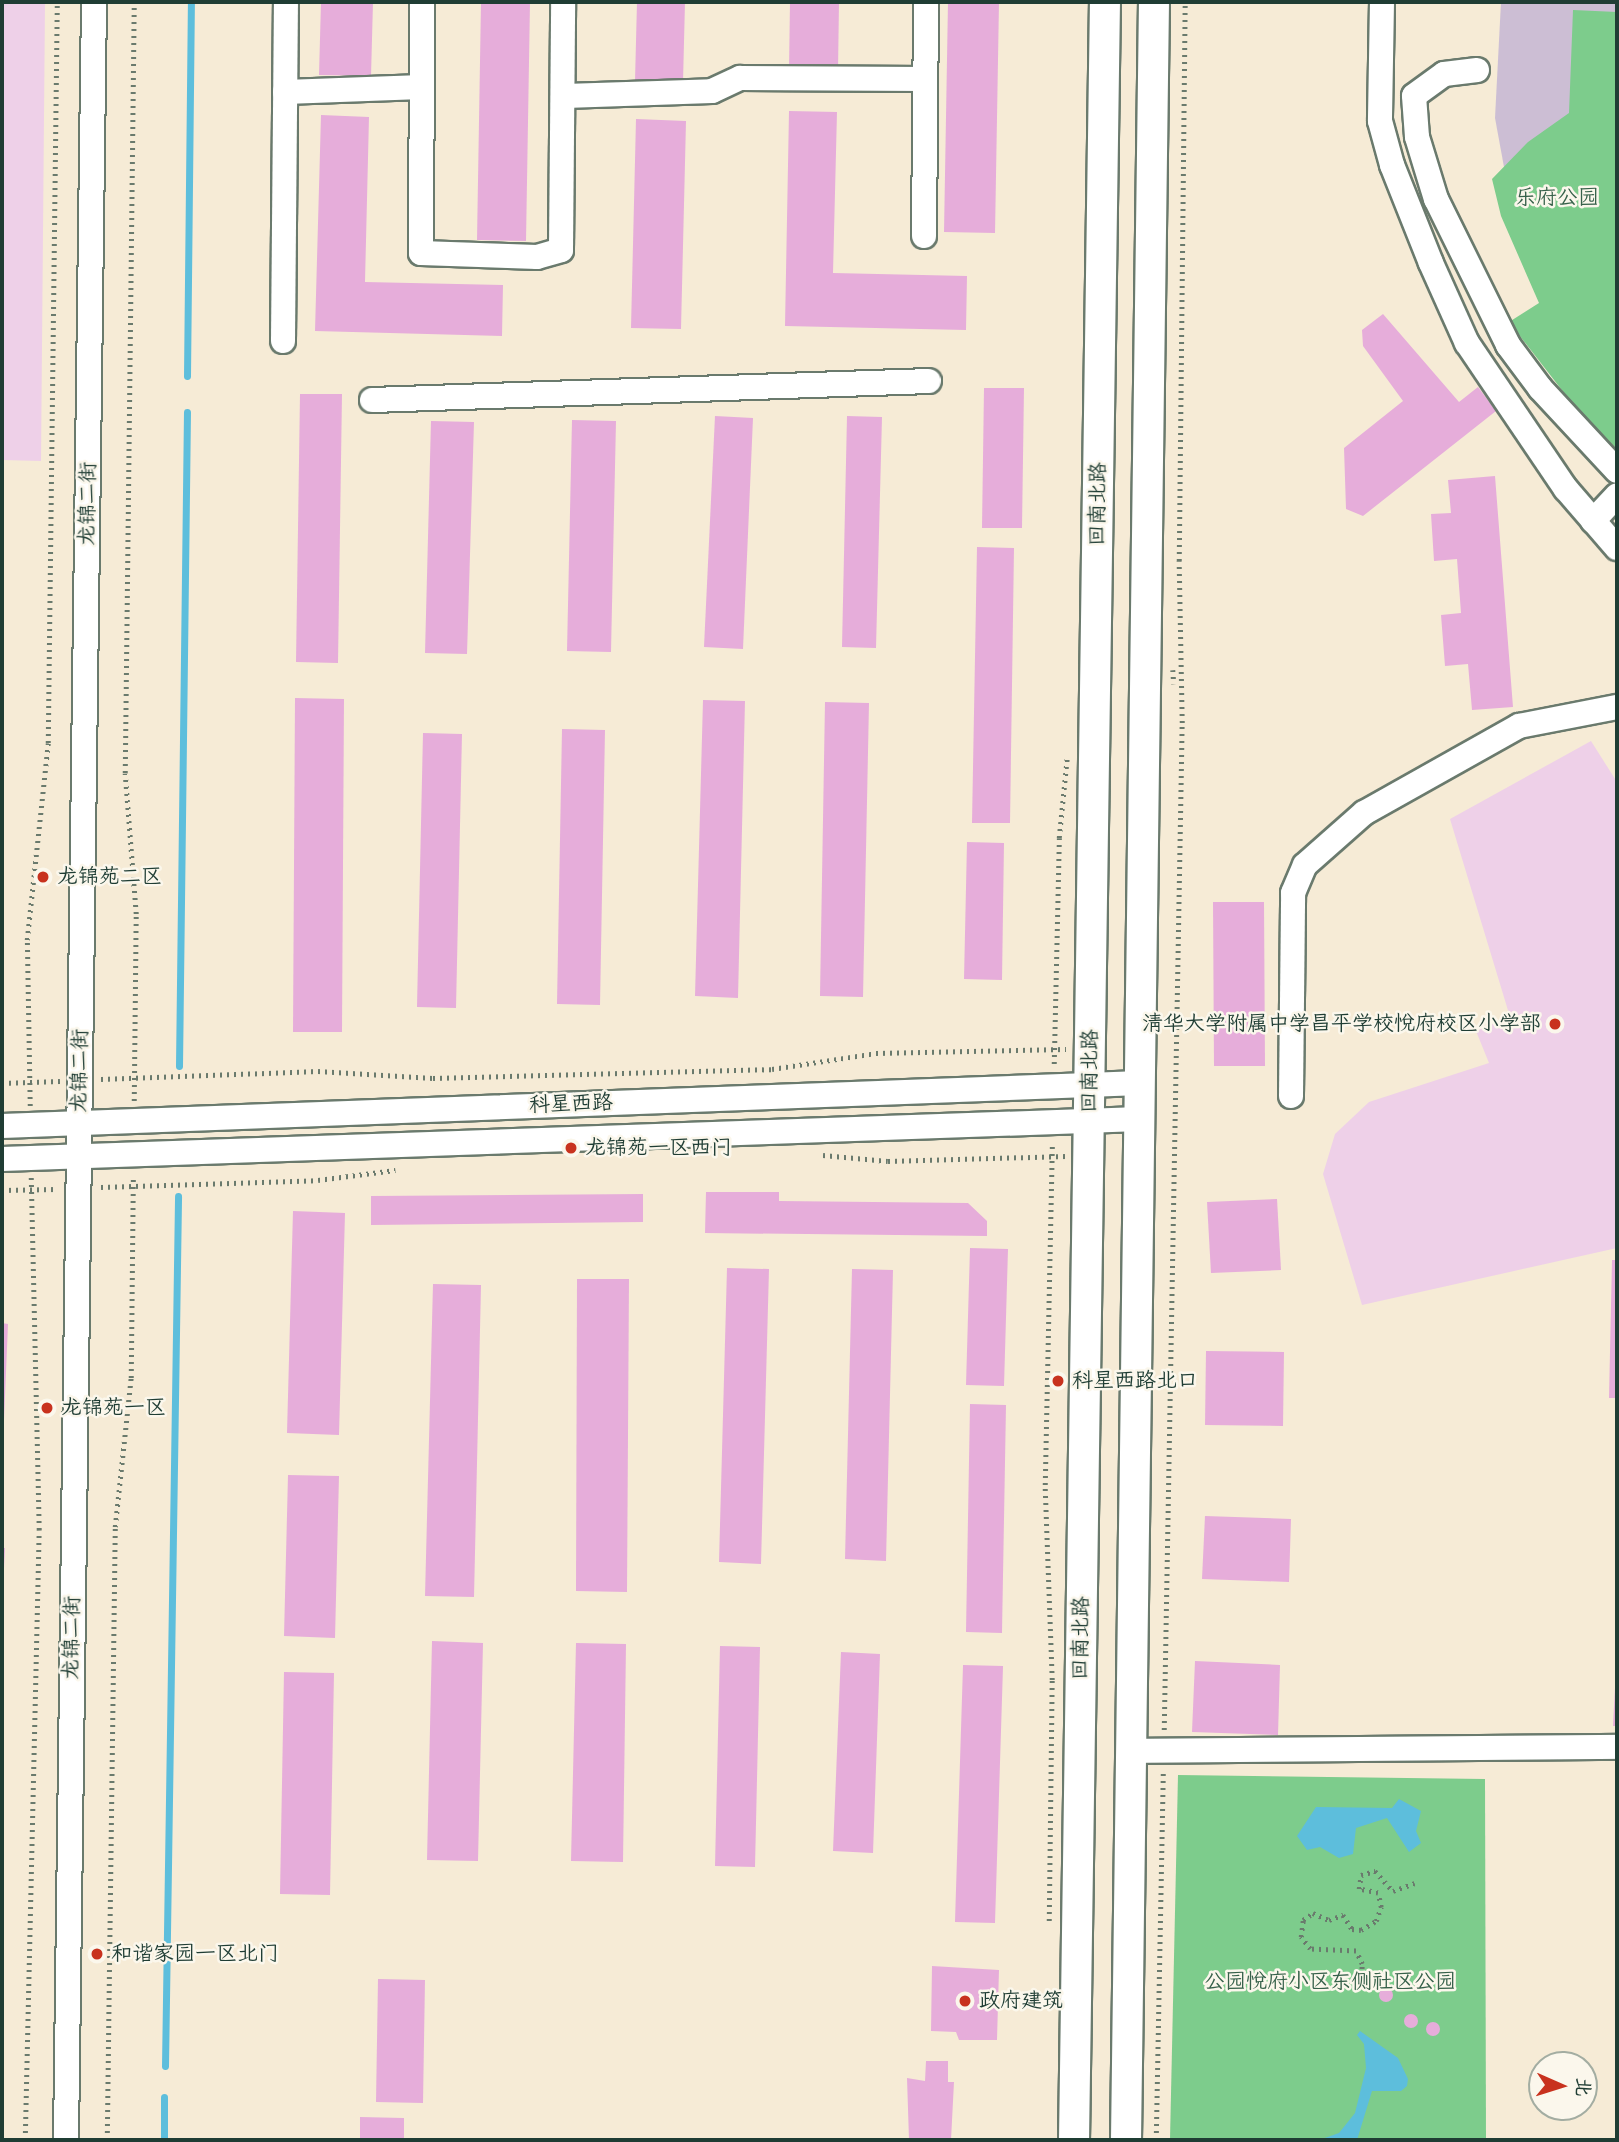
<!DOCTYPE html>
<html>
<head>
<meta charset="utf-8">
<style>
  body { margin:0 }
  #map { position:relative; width:1619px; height:2142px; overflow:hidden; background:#f6ebd6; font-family:"Balsamiq Sans","LXGW WenKai TC",sans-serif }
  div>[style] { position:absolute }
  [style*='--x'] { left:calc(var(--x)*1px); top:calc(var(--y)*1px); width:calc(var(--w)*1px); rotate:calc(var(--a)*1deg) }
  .built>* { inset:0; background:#eed0e8 }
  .industrial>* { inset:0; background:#ccbed4 }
  .green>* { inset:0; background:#7dcc8c }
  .water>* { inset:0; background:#5dbedc }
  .stream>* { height:7px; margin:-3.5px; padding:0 3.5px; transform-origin:3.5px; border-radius:3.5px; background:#5dbedc }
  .building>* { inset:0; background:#e6adda }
  .round { border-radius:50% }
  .path>* { height:4.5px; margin-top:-2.25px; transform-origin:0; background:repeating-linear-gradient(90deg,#6a7a6d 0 2px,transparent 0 7px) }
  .roads { filter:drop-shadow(2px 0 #6a7a6d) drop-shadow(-2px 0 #6a7a6d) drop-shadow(0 2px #6a7a6d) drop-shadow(0 -2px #6a7a6d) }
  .minor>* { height:24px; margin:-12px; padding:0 12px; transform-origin:12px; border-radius:12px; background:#fff }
  .major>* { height:30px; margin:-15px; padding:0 15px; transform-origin:15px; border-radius:15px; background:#fff }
  .dots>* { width:19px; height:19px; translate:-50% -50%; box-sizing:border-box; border:4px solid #fbf7ec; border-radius:50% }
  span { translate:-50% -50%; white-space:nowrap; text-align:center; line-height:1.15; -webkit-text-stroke:5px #fbf7ec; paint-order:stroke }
  .park-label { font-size:21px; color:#36614a }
  .street-label { font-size:21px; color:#1f3d34 }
  .poi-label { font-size:21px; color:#1f3d34 }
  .left { translate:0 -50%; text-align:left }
  .right { translate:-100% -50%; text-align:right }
  .frame { position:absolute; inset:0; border:4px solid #1f3d34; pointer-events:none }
  .north { position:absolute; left:1528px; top:2051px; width:70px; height:70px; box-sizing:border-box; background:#fbf7ec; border:2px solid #a3ada2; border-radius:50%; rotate:93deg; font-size:19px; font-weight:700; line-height:28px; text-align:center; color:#1f3d34 }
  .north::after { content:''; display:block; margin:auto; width:24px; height:32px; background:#c8321e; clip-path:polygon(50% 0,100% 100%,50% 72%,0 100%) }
</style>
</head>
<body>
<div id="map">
  <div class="built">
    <div style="clip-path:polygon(2px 2px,45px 2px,41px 461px,2px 460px)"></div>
    <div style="clip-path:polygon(1591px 741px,1617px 782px,1617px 1248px,1362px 1305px,1323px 1174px,1335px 1134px,1369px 1102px,1489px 1063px,1476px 1031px,1510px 1017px,1450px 819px)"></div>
  </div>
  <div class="industrial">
    <div style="clip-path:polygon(1501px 2px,1617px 2px,1617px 425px,1513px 216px,1495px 118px)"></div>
  </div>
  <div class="green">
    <div style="clip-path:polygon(1573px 10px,1617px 12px,1617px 449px,1582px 416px,1509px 322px,1539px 303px,1501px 216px,1492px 179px,1528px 142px,1569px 113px)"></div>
    <div style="clip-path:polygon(1178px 1775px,1485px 1779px,1486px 2140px,1170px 2140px)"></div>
  </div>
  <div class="water">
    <div style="clip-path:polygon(1399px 1799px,1421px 1811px,1416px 1831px,1421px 1843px,1409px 1852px,1387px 1818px,1356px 1828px,1353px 1854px,1339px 1858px,1320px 1847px,1307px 1850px,1297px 1836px,1316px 1807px,1392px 1808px)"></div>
    <div style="clip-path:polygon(1360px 2031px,1398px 2058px,1408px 2079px,1407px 2086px,1401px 2091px,1372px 2091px,1357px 2140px,1319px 2140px,1339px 2133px,1355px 2113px,1366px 2068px,1364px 2044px,1357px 2035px)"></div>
  </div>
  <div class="stream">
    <div style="--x:187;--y:376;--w:374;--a:-89.4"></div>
    <div style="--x:179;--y:1066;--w:654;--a:-89.3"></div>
    <div style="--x:165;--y:2066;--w:870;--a:-89.14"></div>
    <div style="--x:164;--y:2140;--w:43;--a:-90"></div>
  </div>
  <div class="building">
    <div style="clip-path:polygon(321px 2px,373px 2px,371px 76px,319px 75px)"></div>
    <div style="clip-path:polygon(481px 2px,530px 2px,526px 241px,477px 240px)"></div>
    <div style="clip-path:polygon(637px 2px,685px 2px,683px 82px,635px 81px)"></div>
    <div style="clip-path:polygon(790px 2px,839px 2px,838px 70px,789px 70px)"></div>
    <div style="clip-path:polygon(948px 2px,999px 2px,995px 233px,944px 232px)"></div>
    <div style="clip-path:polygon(789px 111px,837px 112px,833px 273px,967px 276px,966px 330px,785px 326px)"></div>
    <div style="clip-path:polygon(321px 115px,369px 117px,365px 282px,503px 285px,502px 336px,315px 331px)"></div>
    <div style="clip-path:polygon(636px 119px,686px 121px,681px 329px,631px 328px)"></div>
    <div style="clip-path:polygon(1383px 314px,1459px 402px,1478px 387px,1496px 411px,1363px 516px,1346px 509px,1344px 448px,1403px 401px,1363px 346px,1362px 330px)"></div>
    <div style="clip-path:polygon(984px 388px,1024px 388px,1022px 528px,982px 528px)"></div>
    <div style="clip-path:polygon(300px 394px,342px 394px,338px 663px,296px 662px)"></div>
    <div style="clip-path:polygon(715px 416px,753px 418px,743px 649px,704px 647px)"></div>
    <div style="clip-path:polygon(847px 416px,882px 417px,876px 648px,842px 647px)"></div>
    <div style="clip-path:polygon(572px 420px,616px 421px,611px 652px,567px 651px)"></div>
    <div style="clip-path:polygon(431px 421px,474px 422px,467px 654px,425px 653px)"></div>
    <div style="clip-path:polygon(1495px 476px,1513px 707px,1472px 710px,1468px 664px,1445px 666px,1441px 615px,1461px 613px,1457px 559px,1434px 561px,1431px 514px,1451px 513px,1448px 480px)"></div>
    <div style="clip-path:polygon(977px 547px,1014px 548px,1010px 823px,972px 823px)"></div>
    <div style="clip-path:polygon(295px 698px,344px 699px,342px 1032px,293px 1032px)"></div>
    <div style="clip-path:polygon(703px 700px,745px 701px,738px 998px,695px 996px)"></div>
    <div style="clip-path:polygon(825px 702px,869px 703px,863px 997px,820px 996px)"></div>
    <div style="clip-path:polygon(562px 729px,605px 730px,600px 1005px,557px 1004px)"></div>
    <div style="clip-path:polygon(423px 733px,462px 734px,456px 1008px,417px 1007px)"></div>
    <div style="clip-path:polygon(967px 842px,1004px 843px,1002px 980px,964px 979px)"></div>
    <div style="clip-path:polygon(1213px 902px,1264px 902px,1265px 1066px,1214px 1066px)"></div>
    <div style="clip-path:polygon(706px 1192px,779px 1192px,779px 1201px,968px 1203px,987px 1221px,987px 1236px,705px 1233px)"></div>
    <div style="clip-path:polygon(643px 1194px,643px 1222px,371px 1225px,371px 1196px)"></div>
    <div style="clip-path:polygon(1277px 1199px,1281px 1270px,1211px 1273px,1207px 1202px)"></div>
    <div style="clip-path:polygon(293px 1211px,345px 1213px,339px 1435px,287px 1433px)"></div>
    <div style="clip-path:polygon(970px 1248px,1008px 1249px,1004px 1386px,966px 1385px)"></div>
    <div style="clip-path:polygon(1612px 1260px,1617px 1260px,1617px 1398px,1609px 1398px)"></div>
    <div style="clip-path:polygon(727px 1268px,769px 1269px,761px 1564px,719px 1562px)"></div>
    <div style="clip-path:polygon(852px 1269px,893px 1270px,886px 1561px,845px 1559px)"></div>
    <div style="clip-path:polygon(577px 1279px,629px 1279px,627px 1592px,576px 1591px)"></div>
    <div style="clip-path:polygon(433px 1284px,481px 1285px,474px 1597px,425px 1596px)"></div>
    <div style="clip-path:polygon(2px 1323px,8px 1324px,4px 1420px,2px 1420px)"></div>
    <div style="clip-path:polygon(1206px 1351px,1284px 1352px,1283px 1426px,1205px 1425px)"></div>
    <div style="clip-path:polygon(970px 1404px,1006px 1405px,1002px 1633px,966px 1632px)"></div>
    <div style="clip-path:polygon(288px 1475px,339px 1476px,335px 1638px,284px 1636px)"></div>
    <div style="clip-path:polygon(1205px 1516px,1291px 1519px,1289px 1582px,1202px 1579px)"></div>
    <div style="clip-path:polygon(2px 1548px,5px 1548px,4px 1568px,2px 1568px)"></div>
    <div style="clip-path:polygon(432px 1641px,483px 1643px,478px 1861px,427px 1860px)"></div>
    <div style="clip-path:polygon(576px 1643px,626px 1644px,623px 1862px,571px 1861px)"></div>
    <div style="clip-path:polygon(720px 1646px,760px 1647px,755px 1867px,715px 1866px)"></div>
    <div style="clip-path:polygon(841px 1652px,880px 1654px,873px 1853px,833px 1851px)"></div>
    <div style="clip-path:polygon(1195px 1661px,1280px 1665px,1278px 1735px,1192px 1732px)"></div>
    <div style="clip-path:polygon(963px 1665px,1003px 1666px,995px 1923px,955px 1922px)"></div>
    <div style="clip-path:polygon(284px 1672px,334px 1673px,330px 1895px,280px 1894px)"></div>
    <div style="clip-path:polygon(1615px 1688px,1617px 1688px,1617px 1726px,1613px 1726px)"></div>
    <div style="clip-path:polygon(932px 1966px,999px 1970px,997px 2040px,959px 2040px,956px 2032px,931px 2031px)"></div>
    <div style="clip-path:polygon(378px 1979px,425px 1980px,423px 2103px,376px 2102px)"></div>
    <div class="round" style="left:1379px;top:1988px;width:14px;height:14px"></div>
    <div class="round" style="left:1404px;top:2014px;width:14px;height:14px"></div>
    <div class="round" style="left:1426px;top:2022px;width:14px;height:14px"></div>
    <div style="clip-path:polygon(926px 2061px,948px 2061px,948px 2082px,954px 2082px,951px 2140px,909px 2140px,907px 2078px,925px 2081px)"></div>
    <div style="clip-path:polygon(360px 2117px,404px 2118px,404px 2140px,360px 2140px)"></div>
  </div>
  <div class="path">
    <div style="--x:1173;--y:670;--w:14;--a:86"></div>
    <div style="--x:1054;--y:1064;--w:226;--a:-88.7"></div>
    <div style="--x:1059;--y:838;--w:80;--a:-84.3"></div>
    <div style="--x:101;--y:1079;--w:217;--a:-2.1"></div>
    <div style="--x:318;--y:1071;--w:115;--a:3.5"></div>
    <div style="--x:433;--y:1078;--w:339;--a:-1.5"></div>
    <div style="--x:772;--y:1069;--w:105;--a:-8.7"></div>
    <div style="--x:876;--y:1053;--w:190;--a:-1.2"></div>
    <div style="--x:2;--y:1083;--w:58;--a:-2"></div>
    <div style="--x:134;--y:1101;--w:187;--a:-89.4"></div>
    <div style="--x:136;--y:914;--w:141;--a:-94.5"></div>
    <div style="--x:125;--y:773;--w:771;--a:-89.33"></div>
    <div style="--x:30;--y:1106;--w:166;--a:-91"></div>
    <div style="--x:27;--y:940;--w:198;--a:-83.9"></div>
    <div style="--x:48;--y:743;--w:741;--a:-89.3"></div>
    <div style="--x:823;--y:1155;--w:65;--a:5.3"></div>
    <div style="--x:888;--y:1161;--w:178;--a:-1.6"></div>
    <div style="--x:101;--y:1187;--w:217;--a:-1.8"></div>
    <div style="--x:318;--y:1180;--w:78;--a:-7.4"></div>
    <div style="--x:2;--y:1190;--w:55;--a:-1"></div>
    <div style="--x:1164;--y:1730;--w:1007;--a:-88.98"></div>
    <div style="--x:1182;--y:723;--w:162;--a:-91.1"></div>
    <div style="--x:1179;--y:561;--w:559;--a:-89.39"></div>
    <div style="--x:1049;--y:1921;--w:241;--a:-89.3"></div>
    <div style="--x:1052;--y:1680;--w:195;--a:-92.1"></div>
    <div style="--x:1045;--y:1485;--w:342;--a:-88.8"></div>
    <div style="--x:1361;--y:1983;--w:19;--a:-87"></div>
    <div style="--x:1362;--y:1964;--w:14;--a:-115"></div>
    <div style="--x:1356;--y:1951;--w:46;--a:-177.5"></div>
    <div style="--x:1310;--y:1949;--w:15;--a:-127"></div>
    <div style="--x:1301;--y:1937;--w:17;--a:-83"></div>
    <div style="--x:1303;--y:1920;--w:12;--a:-35"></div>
    <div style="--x:1313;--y:1913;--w:17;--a:24"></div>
    <div style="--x:1329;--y:1920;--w:15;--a:-20"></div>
    <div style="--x:1343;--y:1915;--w:17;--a:57"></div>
    <div style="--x:1352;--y:1929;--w:9;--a:6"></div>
    <div style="--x:1361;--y:1930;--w:17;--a:-31"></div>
    <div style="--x:1376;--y:1921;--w:15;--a:-70"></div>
    <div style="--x:1381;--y:1907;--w:14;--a:-102"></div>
    <div style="--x:1378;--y:1893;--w:19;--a:-168"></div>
    <div style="--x:1359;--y:1889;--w:14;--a:-82"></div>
    <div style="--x:1361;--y:1875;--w:15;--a:-16"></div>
    <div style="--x:1375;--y:1871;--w:27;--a:48"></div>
    <div style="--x:1393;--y:1891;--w:23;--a:-20"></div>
    <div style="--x:25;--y:2140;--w:610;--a:-88.69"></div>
    <div style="--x:39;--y:1530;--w:353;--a:-91.3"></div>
    <div style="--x:107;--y:2140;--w:613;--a:-89.25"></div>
    <div style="--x:115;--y:1527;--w:150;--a:-83.9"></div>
    <div style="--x:131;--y:1378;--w:202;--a:-89.4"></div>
    <div style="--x:1156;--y:2140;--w:367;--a:-88.9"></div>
  </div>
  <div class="roads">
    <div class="minor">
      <div style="--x:422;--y:2;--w:251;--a:90.2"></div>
      <div style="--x:421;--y:253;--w:116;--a:2"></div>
      <div style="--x:537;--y:257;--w:25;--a:-16"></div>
      <div style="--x:561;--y:250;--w:248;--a:-89.5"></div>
      <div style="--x:1382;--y:2;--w:119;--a:91"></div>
      <div style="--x:1380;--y:121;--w:46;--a:74.7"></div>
      <div style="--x:1392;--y:165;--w:105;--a:68.3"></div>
      <div style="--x:1431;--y:263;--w:88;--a:65.8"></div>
      <div style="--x:1467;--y:343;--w:176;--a:55.9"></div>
      <div style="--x:1566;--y:489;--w:78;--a:49.2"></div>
      <div style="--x:1477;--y:70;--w:33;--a:173"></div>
      <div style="--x:1444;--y:74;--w:37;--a:144"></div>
      <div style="--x:1414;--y:96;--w:41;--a:85.8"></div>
      <div style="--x:1417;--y:137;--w:65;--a:73"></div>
      <div style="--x:1436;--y:199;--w:163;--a:63.7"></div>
      <div style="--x:1508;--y:345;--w:54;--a:53.3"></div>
      <div style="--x:1540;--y:388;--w:113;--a:47.1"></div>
      <div style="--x:285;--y:92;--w:137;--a:-2.1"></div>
      <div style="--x:565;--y:96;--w:147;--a:-1.9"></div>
      <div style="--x:712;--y:91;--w:31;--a:-25"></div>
      <div style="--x:740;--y:78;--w:185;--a:0.3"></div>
      <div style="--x:924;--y:236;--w:234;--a:-89.5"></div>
      <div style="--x:283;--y:341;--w:339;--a:-89.5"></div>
      <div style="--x:372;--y:400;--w:557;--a:-1.95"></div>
      <div style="--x:1593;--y:521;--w:35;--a:-47"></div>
      <div style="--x:1291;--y:1096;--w:203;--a:-89.4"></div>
      <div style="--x:1293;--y:893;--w:30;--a:-67"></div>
      <div style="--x:1305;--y:865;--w:79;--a:-41.4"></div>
      <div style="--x:1364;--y:813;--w:178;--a:-29.3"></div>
      <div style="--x:1519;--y:726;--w:100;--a:-11"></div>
      <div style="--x:2;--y:1126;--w:1139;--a:-2.16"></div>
      <div style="--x:2;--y:1159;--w:1138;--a:-2.01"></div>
      <div style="--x:1131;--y:1751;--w:486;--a:-0.5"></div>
      <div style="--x:66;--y:2140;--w:2138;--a:-89.25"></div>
    </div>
    <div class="major">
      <div style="--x:1074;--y:2140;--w:2138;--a:-89.17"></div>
      <div style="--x:1126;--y:2140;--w:2138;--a:-89.25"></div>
    </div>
  </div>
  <div class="dots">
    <div style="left:43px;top:877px;background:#c8321e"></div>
    <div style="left:1555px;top:1024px;background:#c8321e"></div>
    <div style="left:571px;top:1148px;background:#c8321e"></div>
    <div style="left:1058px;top:1381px;background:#c8321e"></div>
    <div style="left:47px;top:1408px;background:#c8321e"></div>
    <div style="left:97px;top:1954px;background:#c8321e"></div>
    <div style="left:965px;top:2001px;background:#c8321e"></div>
  </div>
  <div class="park-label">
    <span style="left:1557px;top:198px">乐府公园</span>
    <span style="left:1330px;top:1982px">公园悦府小区东侧社区公园</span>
  </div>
  <div class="street-label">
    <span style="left:88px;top:504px;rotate:-89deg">龙锦二街</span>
    <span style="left:1098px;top:504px;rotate:-89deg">回南北路</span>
    <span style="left:80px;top:1071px;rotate:-89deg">龙锦二街</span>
    <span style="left:1090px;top:1071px;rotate:-89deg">回南北路</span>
    <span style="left:571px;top:1104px;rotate:-2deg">科星西路</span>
    <span style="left:72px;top:1638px;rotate:-89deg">龙锦二街</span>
    <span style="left:1081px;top:1638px;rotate:-89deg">回南北路</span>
  </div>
  <div class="poi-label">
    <span class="left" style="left:57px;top:877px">龙锦苑二区</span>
    <span class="right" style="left:1541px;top:1024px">清华大学附属中学昌平学校悦府校区小学部</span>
    <span class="left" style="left:585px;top:1148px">龙锦苑一区西门</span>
    <span class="left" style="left:1072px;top:1381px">科星西路北口</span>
    <span class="left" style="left:61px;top:1408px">龙锦苑一区</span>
    <span class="left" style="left:111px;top:1954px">和谐家园一区北门</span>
    <span class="left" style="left:979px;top:2001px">政府建筑</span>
  </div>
  <div class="frame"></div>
  <div class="north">北</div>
</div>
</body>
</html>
